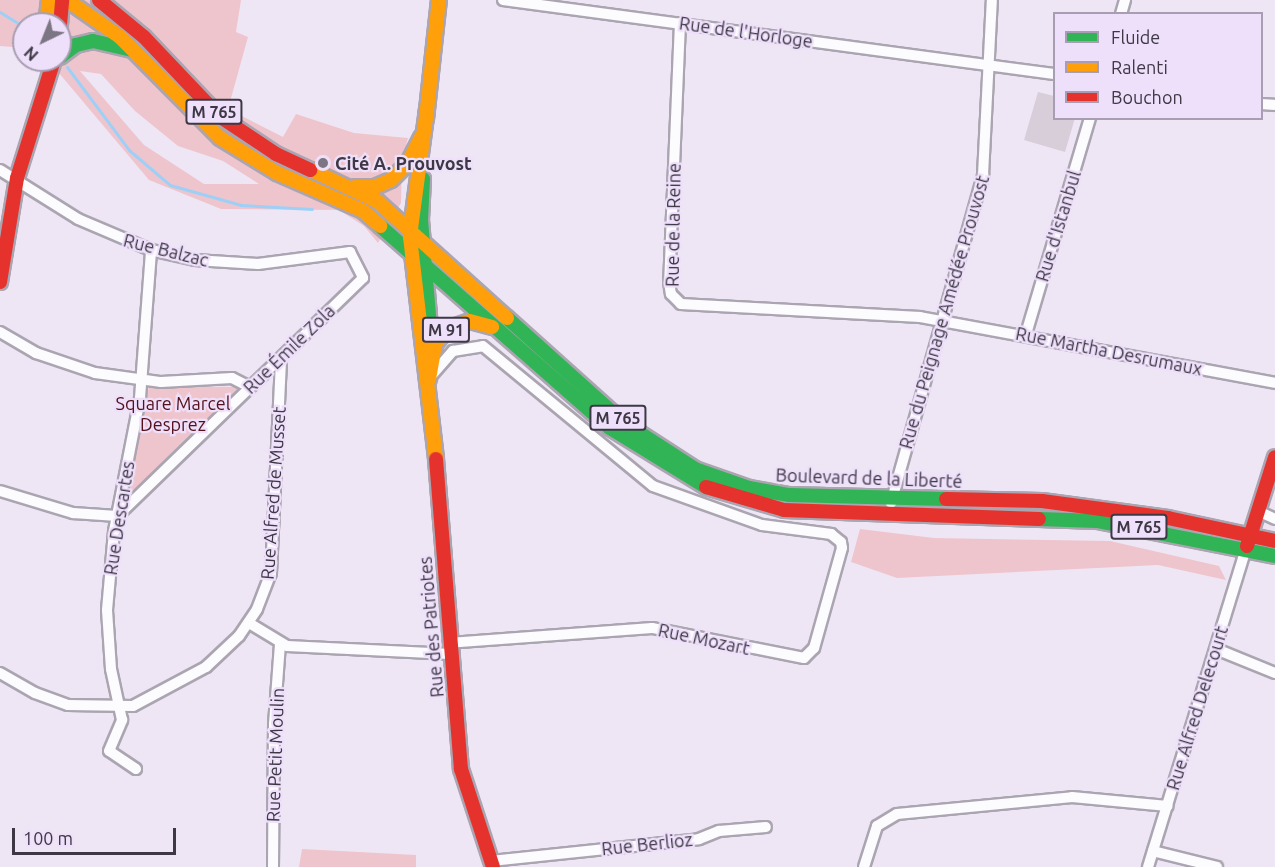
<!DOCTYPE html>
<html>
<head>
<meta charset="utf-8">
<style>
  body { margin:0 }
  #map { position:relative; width:1275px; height:867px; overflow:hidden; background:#eee6f5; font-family:Ubuntu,sans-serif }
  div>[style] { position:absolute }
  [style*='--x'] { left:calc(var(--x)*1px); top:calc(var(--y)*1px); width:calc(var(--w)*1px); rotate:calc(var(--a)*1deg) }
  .green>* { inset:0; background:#efc5cd }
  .stream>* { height:3px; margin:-1.5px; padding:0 1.5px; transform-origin:1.5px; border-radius:1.5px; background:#9ed0f7 }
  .building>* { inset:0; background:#d8ceda }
  .roads { filter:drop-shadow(2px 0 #aba5b1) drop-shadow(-2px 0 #aba5b1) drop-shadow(0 2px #aba5b1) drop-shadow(0 -2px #aba5b1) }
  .street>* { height:10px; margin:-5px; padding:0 5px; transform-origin:5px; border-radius:5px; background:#fcfbfe }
  .fast>* { height:14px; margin:-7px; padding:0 7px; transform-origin:7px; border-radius:7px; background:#30b455 }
  .slow>* { height:14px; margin:-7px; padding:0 7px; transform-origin:7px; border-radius:7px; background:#ff9f0a }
  .jam>* { height:14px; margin:-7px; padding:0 7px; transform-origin:7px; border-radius:7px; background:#e5322d }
  .dots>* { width:16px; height:16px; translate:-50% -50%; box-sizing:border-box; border:3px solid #eee0fb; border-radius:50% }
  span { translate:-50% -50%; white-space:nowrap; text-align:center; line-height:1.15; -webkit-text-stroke:4.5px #eee0fb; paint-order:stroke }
  .shield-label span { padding:2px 4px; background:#eee0fb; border:2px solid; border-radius:4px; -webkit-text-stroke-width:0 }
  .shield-label { font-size:16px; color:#3e3845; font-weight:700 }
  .street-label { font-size:18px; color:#3e3845 }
  .poi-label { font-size:18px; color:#3e3845; font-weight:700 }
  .left { translate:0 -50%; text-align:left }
  .park-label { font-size:18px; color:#53111a }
  .legend { position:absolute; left:1053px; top:12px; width:210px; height:108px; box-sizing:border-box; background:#eee0fb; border:2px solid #a89db2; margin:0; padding:8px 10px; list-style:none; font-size:18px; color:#3e3845 }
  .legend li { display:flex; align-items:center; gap:12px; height:30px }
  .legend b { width:30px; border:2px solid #a89db2 }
  .north { position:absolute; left:12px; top:12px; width:60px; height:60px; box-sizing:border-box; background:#eee0fb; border:2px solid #a89db2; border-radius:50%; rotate:223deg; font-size:16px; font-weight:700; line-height:24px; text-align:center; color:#3e3845 }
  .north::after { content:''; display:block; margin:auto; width:21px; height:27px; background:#7c7583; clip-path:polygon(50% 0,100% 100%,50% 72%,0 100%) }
  .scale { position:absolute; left:12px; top:828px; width:164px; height:27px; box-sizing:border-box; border:3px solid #3e3845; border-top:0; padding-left:8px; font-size:18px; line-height:21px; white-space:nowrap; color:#3e3845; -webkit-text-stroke:4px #eee0fb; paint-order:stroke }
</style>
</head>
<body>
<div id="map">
  <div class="green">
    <div style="clip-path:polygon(evenodd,0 0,241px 0,236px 32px,248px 37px,228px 109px,283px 137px,296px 114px,354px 133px,408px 138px,402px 161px,401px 203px,378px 243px,364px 226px,339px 210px,221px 209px,149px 180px,48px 60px,60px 60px,60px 24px,24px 24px,24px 48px,0 46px,0 0,80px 71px,101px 74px,135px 111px,178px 146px,223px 161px,259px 184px,204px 184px,144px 145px,80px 71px)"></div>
    <div style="clip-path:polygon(149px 386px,240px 387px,125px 500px)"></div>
    <div style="clip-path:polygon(860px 529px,934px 538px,1110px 541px,1219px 566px,1226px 580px,1158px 565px,897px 578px,851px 562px)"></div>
    <div style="clip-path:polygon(302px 849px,416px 855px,416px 867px,299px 867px)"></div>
  </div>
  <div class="stream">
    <div style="--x:0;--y:12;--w:28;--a:32"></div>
    <div style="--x:67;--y:67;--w:104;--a:53.2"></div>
    <div style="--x:129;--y:150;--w:54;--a:40.5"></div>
    <div style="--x:170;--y:185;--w:74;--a:15.7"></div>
    <div style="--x:241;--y:205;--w:71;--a:3.2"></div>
  </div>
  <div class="building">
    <div style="clip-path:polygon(1038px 92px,1054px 96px,1054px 118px,1075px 118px,1065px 152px,1024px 140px)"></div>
  </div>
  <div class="roads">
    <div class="street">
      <div style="--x:503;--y:0;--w:556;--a:7.65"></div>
      <div style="--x:1121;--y:14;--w:15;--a:-74"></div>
      <div style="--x:680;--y:23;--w:259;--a:92.4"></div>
      <div style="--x:669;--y:282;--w:12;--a:81"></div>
      <div style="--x:671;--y:294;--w:14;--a:45"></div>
      <div style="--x:681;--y:304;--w:239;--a:3.1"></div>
      <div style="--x:920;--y:317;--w:361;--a:10.5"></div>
      <div style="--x:1262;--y:104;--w:13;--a:4"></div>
      <div style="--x:0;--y:170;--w:92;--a:32.1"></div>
      <div style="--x:78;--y:219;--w:79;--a:23"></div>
      <div style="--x:151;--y:250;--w:45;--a:12.8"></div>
      <div style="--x:195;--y:260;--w:63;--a:3.6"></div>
      <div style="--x:258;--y:264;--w:93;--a:-7.4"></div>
      <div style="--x:350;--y:252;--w:29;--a:63"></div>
      <div style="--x:363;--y:278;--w:342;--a:135.9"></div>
      <div style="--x:117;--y:516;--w:44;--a:-176.1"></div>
      <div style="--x:73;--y:513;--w:76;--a:-163.2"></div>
      <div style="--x:0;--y:332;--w:42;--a:30.3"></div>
      <div style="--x:36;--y:353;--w:62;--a:18.7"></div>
      <div style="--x:95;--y:373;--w:67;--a:7.8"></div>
      <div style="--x:161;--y:382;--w:71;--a:-3.2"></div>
      <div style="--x:232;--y:378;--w:20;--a:27"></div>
      <div style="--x:1026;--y:334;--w:225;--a:-73.5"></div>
      <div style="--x:432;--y:375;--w:32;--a:-49"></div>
      <div style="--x:453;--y:351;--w:30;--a:-9"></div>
      <div style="--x:483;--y:346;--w:220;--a:39.5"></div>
      <div style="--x:653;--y:486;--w:116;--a:19.7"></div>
      <div style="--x:762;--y:525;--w:70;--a:7.4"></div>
      <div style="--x:831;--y:534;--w:13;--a:39"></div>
      <div style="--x:841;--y:542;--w:6;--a:81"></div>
      <div style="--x:842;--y:548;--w:104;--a:105.6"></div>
      <div style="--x:814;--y:648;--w:14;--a:135"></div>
      <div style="--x:804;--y:658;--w:155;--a:-168.8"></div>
      <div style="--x:652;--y:628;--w:203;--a:175.8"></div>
      <div style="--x:891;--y:503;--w:341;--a:-74.3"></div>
      <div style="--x:983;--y:175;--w:175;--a:-87.1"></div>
      <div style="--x:1258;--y:511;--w:19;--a:25"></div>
      <div style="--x:249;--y:623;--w:44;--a:31.2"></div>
      <div style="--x:287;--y:646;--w:164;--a:2.8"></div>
      <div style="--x:1216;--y:649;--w:64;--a:22.1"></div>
      <div style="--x:0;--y:673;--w:40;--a:29.7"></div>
      <div style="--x:35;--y:693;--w:35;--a:20"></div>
      <div style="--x:68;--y:705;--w:65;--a:0.9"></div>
      <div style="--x:133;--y:706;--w:83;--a:-28.1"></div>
      <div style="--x:206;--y:667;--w:45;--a:-43.2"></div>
      <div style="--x:239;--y:636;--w:32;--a:-56"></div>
      <div style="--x:257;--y:609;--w:39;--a:-69"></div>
      <div style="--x:271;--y:573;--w:215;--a:-87.3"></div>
      <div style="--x:136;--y:769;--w:32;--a:-146"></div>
      <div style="--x:109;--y:751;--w:34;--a:-67"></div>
      <div style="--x:122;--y:720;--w:52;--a:-102.2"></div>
      <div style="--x:111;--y:669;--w:59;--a:-93.9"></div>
      <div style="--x:107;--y:610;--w:79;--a:-84.9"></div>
      <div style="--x:114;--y:531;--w:136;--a:-78.9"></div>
      <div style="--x:140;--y:398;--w:148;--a:-85.7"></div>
      <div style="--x:1153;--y:851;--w:66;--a:14"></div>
      <div style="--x:491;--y:861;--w:209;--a:-6"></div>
      <div style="--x:699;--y:839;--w:22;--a:-22"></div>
      <div style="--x:719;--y:831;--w:47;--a:-4.9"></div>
      <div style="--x:273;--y:867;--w:143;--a:-89.6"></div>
      <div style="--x:274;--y:724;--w:80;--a:-85.7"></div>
      <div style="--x:864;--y:867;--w:43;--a:-72.4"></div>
      <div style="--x:877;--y:826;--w:23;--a:-31"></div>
      <div style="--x:897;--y:814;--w:176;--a:-5.5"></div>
      <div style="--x:1072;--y:797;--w:96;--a:5.4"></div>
      <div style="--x:1148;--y:867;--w:333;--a:-72.9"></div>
    </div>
    <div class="fast">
      <div style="--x:60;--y:57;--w:20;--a:-37"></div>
      <div style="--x:76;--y:45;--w:17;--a:-13"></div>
      <div style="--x:93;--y:41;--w:40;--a:13"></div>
      <div style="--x:423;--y:179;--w:41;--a:92.8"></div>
      <div style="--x:421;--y:220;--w:118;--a:85.2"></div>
      <div style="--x:380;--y:226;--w:306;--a:41.3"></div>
      <div style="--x:610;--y:428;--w:113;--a:31.6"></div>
      <div style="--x:507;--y:318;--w:157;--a:41.9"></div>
      <div style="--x:624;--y:423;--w:85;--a:32.9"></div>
      <div style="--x:695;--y:469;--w:57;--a:19.4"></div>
      <div style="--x:749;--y:488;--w:41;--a:9.9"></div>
      <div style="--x:789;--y:495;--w:157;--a:1.5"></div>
      <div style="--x:1039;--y:519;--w:58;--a:2"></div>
      <div style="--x:1097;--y:521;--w:181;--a:11.1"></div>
    </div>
    <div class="slow">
      <div style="--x:67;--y:0;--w:65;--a:34.9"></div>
      <div style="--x:120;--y:37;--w:142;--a:45.3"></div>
      <div style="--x:220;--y:138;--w:67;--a:31.6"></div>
      <div style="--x:277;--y:173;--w:94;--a:23.8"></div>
      <div style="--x:363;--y:211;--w:23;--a:41"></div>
      <div style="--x:46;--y:24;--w:24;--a:-83"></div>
      <div style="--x:427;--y:109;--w:129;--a:97.6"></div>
      <div style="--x:410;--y:237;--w:224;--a:83.3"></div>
      <div style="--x:426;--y:119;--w:120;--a:-83.8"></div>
      <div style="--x:311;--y:170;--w:73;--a:25.2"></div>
      <div style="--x:377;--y:201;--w:175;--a:42"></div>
      <div style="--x:355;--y:187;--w:20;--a:0"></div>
      <div style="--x:375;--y:187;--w:17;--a:-24"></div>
      <div style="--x:391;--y:180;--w:24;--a:-45"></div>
      <div style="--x:408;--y:163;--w:29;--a:-63"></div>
      <div style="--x:429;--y:379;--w:36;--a:-80"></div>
      <div style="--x:435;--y:344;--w:19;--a:-51"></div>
      <div style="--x:447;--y:329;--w:24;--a:-19"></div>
      <div style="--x:470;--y:321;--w:23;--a:15"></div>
    </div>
    <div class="jam">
      <div style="--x:99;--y:0;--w:58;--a:39.4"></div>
      <div style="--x:144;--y:37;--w:109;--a:46.5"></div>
      <div style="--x:219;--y:116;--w:69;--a:33.7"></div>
      <div style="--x:276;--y:154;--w:38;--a:25"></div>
      <div style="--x:60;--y:25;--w:25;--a:-85"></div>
      <div style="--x:0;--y:282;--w:105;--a:-80.7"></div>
      <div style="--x:17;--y:178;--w:124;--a:-72.6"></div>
      <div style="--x:436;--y:459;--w:311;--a:85.4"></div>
      <div style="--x:461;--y:769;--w:103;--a:71.9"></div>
      <div style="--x:706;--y:487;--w:81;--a:16.4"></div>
      <div style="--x:784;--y:510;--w:255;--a:2"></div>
      <div style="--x:946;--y:499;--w:96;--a:1.2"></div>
      <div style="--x:1042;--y:501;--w:127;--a:7.7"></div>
      <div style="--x:1168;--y:518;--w:109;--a:12.1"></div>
      <div style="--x:1247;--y:546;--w:93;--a:-72.5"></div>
    </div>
  </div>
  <div class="dots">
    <div style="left:323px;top:163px;background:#7c7583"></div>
  </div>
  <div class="shield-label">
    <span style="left:214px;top:112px">M 765</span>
    <span style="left:446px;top:330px">M 91</span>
    <span style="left:618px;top:418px">M 765</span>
    <span style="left:1139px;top:527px">M 765</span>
  </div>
  <div class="street-label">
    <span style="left:746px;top:32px;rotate:8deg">Rue de l'Horloge</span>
    <span style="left:673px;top:225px;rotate:-89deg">Rue de la Reine</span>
    <span style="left:1058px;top:226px;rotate:-73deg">Rue d'Istanbul</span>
    <span style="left:166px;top:250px;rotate:14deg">Rue Balzac</span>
    <span style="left:944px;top:312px;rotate:-74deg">Rue du Peignage Amédée Prouvost</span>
    <span style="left:289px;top:349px;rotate:-44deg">Rue Émile Zola</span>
    <span style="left:1109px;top:351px;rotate:11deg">Rue Martha Desrumaux</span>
    <span style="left:869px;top:478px;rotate:2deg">Boulevard de la Liberté</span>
    <span style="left:273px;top:493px;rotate:-86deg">Rue Alfred de Musset</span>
    <span style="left:119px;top:518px;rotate:-81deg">Rue Descartes</span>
    <span style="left:431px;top:627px;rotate:-95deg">Rue des Patriotes</span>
    <span style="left:704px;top:639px;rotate:12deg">Rue Mozart</span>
    <span style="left:1197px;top:708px;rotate:-73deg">Rue Alfred Delecourt</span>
    <span style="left:275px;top:755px;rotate:-88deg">Rue Petit Moulin</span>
    <span style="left:647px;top:844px;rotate:-6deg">Rue Berlioz</span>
  </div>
  <div class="poi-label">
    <span class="left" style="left:335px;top:163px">Cité A. Prouvost</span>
  </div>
  <div class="park-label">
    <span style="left:173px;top:414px">Square Marcel<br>Desprez</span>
  </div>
  <ul class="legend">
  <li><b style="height:8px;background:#30b455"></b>Fluide</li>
  <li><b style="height:8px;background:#ff9f0a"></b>Ralenti</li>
  <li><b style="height:8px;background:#e5322d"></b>Bouchon</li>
  </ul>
  <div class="north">N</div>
  <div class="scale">100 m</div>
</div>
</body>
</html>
